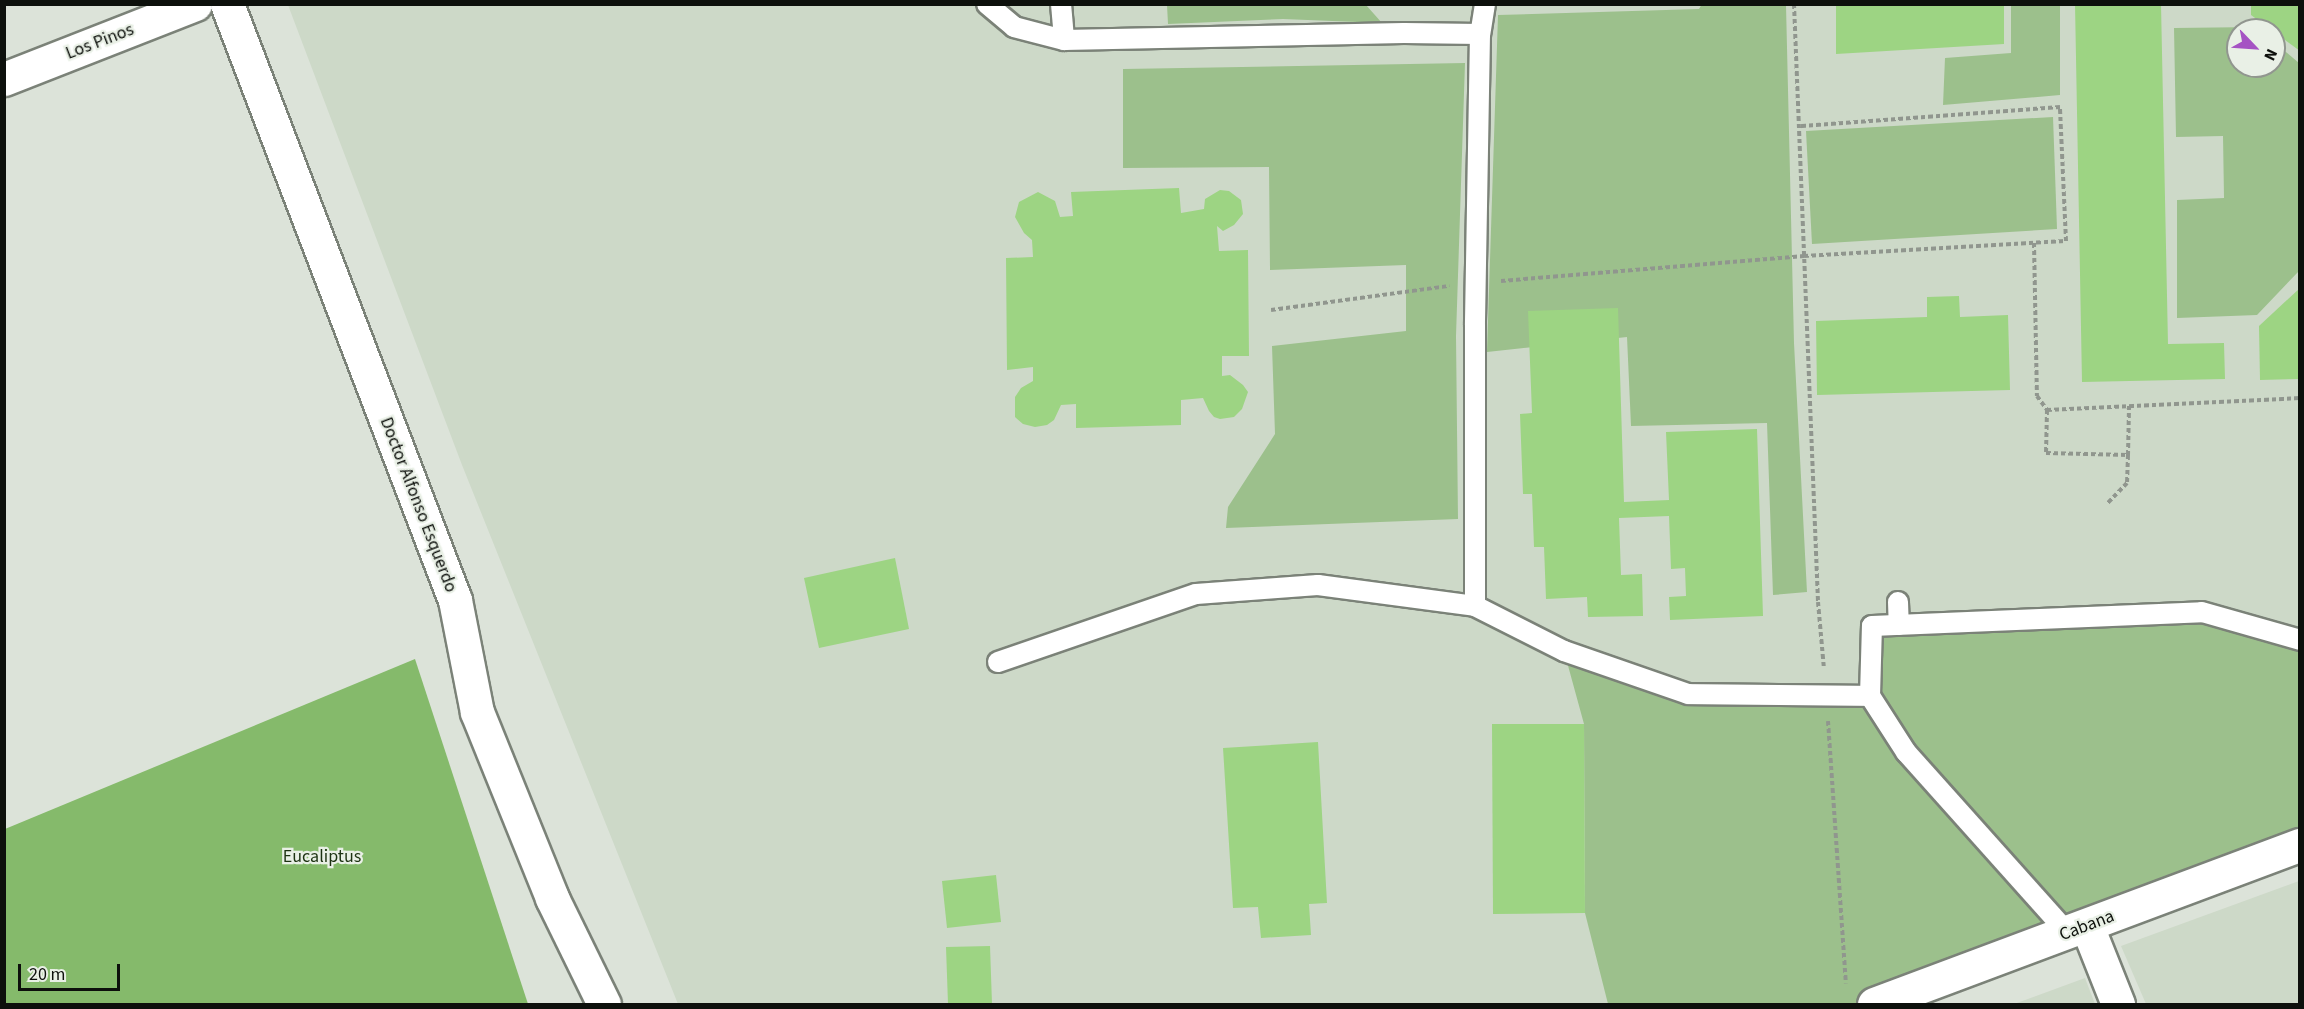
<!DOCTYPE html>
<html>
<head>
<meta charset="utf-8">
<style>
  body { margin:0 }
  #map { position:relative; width:2304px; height:1009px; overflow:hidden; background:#dce3d9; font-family:"Source Sans 3",sans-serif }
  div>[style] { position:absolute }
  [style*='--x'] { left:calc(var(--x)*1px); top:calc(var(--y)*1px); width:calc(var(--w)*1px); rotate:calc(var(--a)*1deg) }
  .built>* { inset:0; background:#cdd9c8 }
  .green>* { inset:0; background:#9cc08c }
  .forest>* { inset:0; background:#85ba6b }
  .building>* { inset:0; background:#9dd483 }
  .path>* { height:4px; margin-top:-2px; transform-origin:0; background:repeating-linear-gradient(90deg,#90968e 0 4.5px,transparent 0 7.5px) }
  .roads { filter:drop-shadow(2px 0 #7b8278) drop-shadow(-2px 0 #7b8278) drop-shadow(0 2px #7b8278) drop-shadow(0 -2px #7b8278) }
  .lane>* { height:20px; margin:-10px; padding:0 10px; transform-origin:10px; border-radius:10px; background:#fff }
  .street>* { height:33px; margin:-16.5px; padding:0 16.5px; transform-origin:16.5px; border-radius:16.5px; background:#fff }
  .secondary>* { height:33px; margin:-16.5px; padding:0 16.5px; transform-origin:16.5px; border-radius:16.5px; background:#fff }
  span { translate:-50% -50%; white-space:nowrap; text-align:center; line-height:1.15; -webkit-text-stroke:4.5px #e9f0e6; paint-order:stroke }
  .street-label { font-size:18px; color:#0d100c }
  .park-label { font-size:18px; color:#1c3211 }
  .frame { position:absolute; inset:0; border:6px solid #0d100c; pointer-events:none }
  .north { position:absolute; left:2226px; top:18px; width:60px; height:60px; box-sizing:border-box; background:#e9f0e6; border:2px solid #91968f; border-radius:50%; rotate:115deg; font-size:16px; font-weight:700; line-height:24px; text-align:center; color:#0d100c }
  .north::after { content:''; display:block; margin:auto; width:21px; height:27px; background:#a553c3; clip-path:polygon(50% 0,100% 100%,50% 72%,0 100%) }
  .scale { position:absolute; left:18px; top:964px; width:102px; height:27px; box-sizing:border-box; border:3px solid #0d100c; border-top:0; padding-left:8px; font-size:18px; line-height:21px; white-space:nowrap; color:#0d100c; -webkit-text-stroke:4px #e9f0e6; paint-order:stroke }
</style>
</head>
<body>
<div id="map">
  <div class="built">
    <div style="clip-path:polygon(evenodd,288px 5px,2299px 5px,2299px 778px,1680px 1004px,678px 1004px,462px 465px,288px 5px,2238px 30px,2274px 30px,2274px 66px,2238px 66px,2238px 30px)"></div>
    <div style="clip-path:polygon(2299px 881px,2299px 1004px,2146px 1004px,2121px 946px)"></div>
    <div style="clip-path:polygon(2085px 978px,2095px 1004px,2014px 1004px)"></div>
  </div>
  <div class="green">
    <div style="clip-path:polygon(1702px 4px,1786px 5px,1794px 343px,1807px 592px,1773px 595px,1767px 423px,1631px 426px,1627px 337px,1487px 352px,1498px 15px,1699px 9px)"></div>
    <div style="clip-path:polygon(1167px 5px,1366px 5px,1382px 23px,1283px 19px,1168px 24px)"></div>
    <div style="clip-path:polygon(2011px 5px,2060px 5px,2060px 95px,1943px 105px,1945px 58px,2011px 53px)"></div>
    <div style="clip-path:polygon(2256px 27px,2260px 30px,2238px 30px,2238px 66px,2274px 66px,2274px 42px,2299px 63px,2299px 271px,2257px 315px,2177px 318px,2177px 200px,2224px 198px,2223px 136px,2176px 137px,2174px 28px)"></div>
    <div style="clip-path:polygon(1465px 63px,1456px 336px,1458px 519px,1226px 528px,1228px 507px,1275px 434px,1272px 346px,1406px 331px,1406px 265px,1270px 270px,1269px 167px,1123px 168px,1123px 69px)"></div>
    <div style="clip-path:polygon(2053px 117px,2057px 229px,1812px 244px,1806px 131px)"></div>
    <div style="clip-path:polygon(2202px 612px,2299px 644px,2299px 845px,1874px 1004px,1608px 1004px,1585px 913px,1584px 724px,1564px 651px,1688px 694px,1870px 696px,2053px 914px,1872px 695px,1872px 626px)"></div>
  </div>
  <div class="forest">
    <div style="clip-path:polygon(415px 659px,528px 1004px,5px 1004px,5px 829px)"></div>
  </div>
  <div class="building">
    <div style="clip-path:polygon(1836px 4px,2004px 4px,2004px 44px,1836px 54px)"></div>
    <div style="clip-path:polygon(2075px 4px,2161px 4px,2168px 344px,2224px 343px,2225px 379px,2082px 382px)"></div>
    <div style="clip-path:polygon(2251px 4px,2300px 4px,2300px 51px,2251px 15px)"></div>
    <div style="clip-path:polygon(1179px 188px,1181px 213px,1204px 209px,1205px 199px,1220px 190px,1229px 191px,1241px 200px,1243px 214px,1234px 225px,1223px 231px,1217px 226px,1219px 251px,1248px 250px,1249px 356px,1222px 356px,1222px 376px,1230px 375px,1243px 385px,1248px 392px,1242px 409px,1234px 417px,1220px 419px,1214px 417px,1209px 411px,1203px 398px,1181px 400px,1181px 425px,1076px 428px,1076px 404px,1061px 405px,1054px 420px,1047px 425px,1035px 427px,1023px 424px,1015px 417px,1015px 397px,1021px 388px,1033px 381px,1033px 367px,1007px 370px,1006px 258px,1033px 257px,1032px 240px,1024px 233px,1015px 217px,1019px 202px,1038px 192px,1055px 201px,1060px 217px,1073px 216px,1071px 192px)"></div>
    <div style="clip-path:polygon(2300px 288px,2300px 379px,2260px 380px,2259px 326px)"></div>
    <div style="clip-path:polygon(1959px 296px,1960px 317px,2008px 315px,2010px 390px,1817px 395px,1816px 321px,1927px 317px,1927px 297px)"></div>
    <div style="clip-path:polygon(1618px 308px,1624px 502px,1669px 500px,1666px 432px,1757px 429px,1763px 616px,1670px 620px,1669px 597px,1686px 596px,1685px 568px,1671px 569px,1669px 516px,1619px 518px,1621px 575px,1642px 574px,1643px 616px,1588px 617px,1587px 597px,1546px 599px,1544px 547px,1534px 547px,1532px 494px,1523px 494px,1520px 414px,1532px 413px,1528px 311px)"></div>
    <div style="clip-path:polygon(895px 558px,909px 629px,819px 648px,804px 578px)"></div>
    <div style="clip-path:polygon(1492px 724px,1584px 724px,1585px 913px,1493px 914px)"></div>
    <div style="clip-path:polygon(1318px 742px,1327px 903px,1309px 904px,1311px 935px,1261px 938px,1258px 907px,1233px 908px,1223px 748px)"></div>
    <div style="clip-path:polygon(996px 875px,1001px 922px,947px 928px,942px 881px)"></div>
    <div style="clip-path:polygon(990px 946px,992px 1004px,948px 1004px,946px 947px)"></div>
  </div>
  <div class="path">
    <div style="--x:1794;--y:4;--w:598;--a:87.7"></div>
    <div style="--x:1818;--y:602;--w:67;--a:84.9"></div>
    <div style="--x:2034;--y:243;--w:153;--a:88.9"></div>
    <div style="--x:2037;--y:396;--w:17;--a:54"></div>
    <div style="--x:2047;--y:410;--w:43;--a:91.3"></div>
    <div style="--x:2046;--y:453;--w:82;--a:1.4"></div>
    <div style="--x:2128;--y:455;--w:28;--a:92"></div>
    <div style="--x:2127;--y:483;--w:29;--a:134"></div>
    <div style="--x:1501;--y:281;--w:304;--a:-4.7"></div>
    <div style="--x:1804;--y:256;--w:262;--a:-3.3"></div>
    <div style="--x:2066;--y:241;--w:134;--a:-92.6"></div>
    <div style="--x:2060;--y:107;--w:262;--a:175.8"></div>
    <div style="--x:1271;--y:310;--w:180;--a:-7.7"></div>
    <div style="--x:2047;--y:410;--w:253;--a:-2.7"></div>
    <div style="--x:2128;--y:455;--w:49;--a:-88.8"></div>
    <div style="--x:1828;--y:721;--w:263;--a:86.1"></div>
  </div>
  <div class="roads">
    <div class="lane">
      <div style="--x:987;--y:4;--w:35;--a:40"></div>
      <div style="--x:1014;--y:27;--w:52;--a:14.6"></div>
      <div style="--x:1064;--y:40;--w:340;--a:-1.2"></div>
      <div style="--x:1404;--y:33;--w:76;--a:0.8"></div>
      <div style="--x:1061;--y:4;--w:36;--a:85"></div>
      <div style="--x:1485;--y:4;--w:30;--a:99"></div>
      <div style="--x:1480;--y:34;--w:291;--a:91"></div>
      <div style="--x:1475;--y:325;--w:281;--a:90"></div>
      <div style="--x:1475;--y:606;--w:100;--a:26.8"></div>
      <div style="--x:1564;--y:651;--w:131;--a:19.1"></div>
      <div style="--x:1688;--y:694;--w:182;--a:0.6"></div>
      <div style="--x:1870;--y:696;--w:67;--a:57.3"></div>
      <div style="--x:1906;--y:752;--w:243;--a:48.2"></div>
      <div style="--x:1898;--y:602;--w:23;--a:88"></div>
      <div style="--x:998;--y:662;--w:209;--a:-19"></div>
      <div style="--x:1196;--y:594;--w:122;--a:-4.2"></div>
      <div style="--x:1318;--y:585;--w:158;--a:7.6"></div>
      <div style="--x:1870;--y:696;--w:70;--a:-88.4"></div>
      <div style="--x:1872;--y:626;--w:330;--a:-2.4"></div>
      <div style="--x:2202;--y:612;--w:102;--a:15.9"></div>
    </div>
    <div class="street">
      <div style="--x:4;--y:79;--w:205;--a:-21.4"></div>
      <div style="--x:2087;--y:926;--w:84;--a:68.3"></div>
    </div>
    <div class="secondary">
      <div style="--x:227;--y:4;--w:638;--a:69.07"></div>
      <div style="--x:455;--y:600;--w:114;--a:78.9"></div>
      <div style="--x:477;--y:712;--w:201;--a:68"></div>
      <div style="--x:552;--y:898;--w:118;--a:63.9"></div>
      <div style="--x:1874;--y:1004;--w:455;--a:-20.5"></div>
    </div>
  </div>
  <div class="street-label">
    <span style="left:100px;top:42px;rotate:-21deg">Los Pinos</span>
    <span style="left:418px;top:505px;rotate:69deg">Doctor Alfonso Esquerdo</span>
    <span style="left:2087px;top:926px;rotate:-21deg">Cabana</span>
  </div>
  <div class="park-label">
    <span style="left:322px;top:857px">Eucaliptus</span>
  </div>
  <div class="frame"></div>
  <div class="north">N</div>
  <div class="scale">20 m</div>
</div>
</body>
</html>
